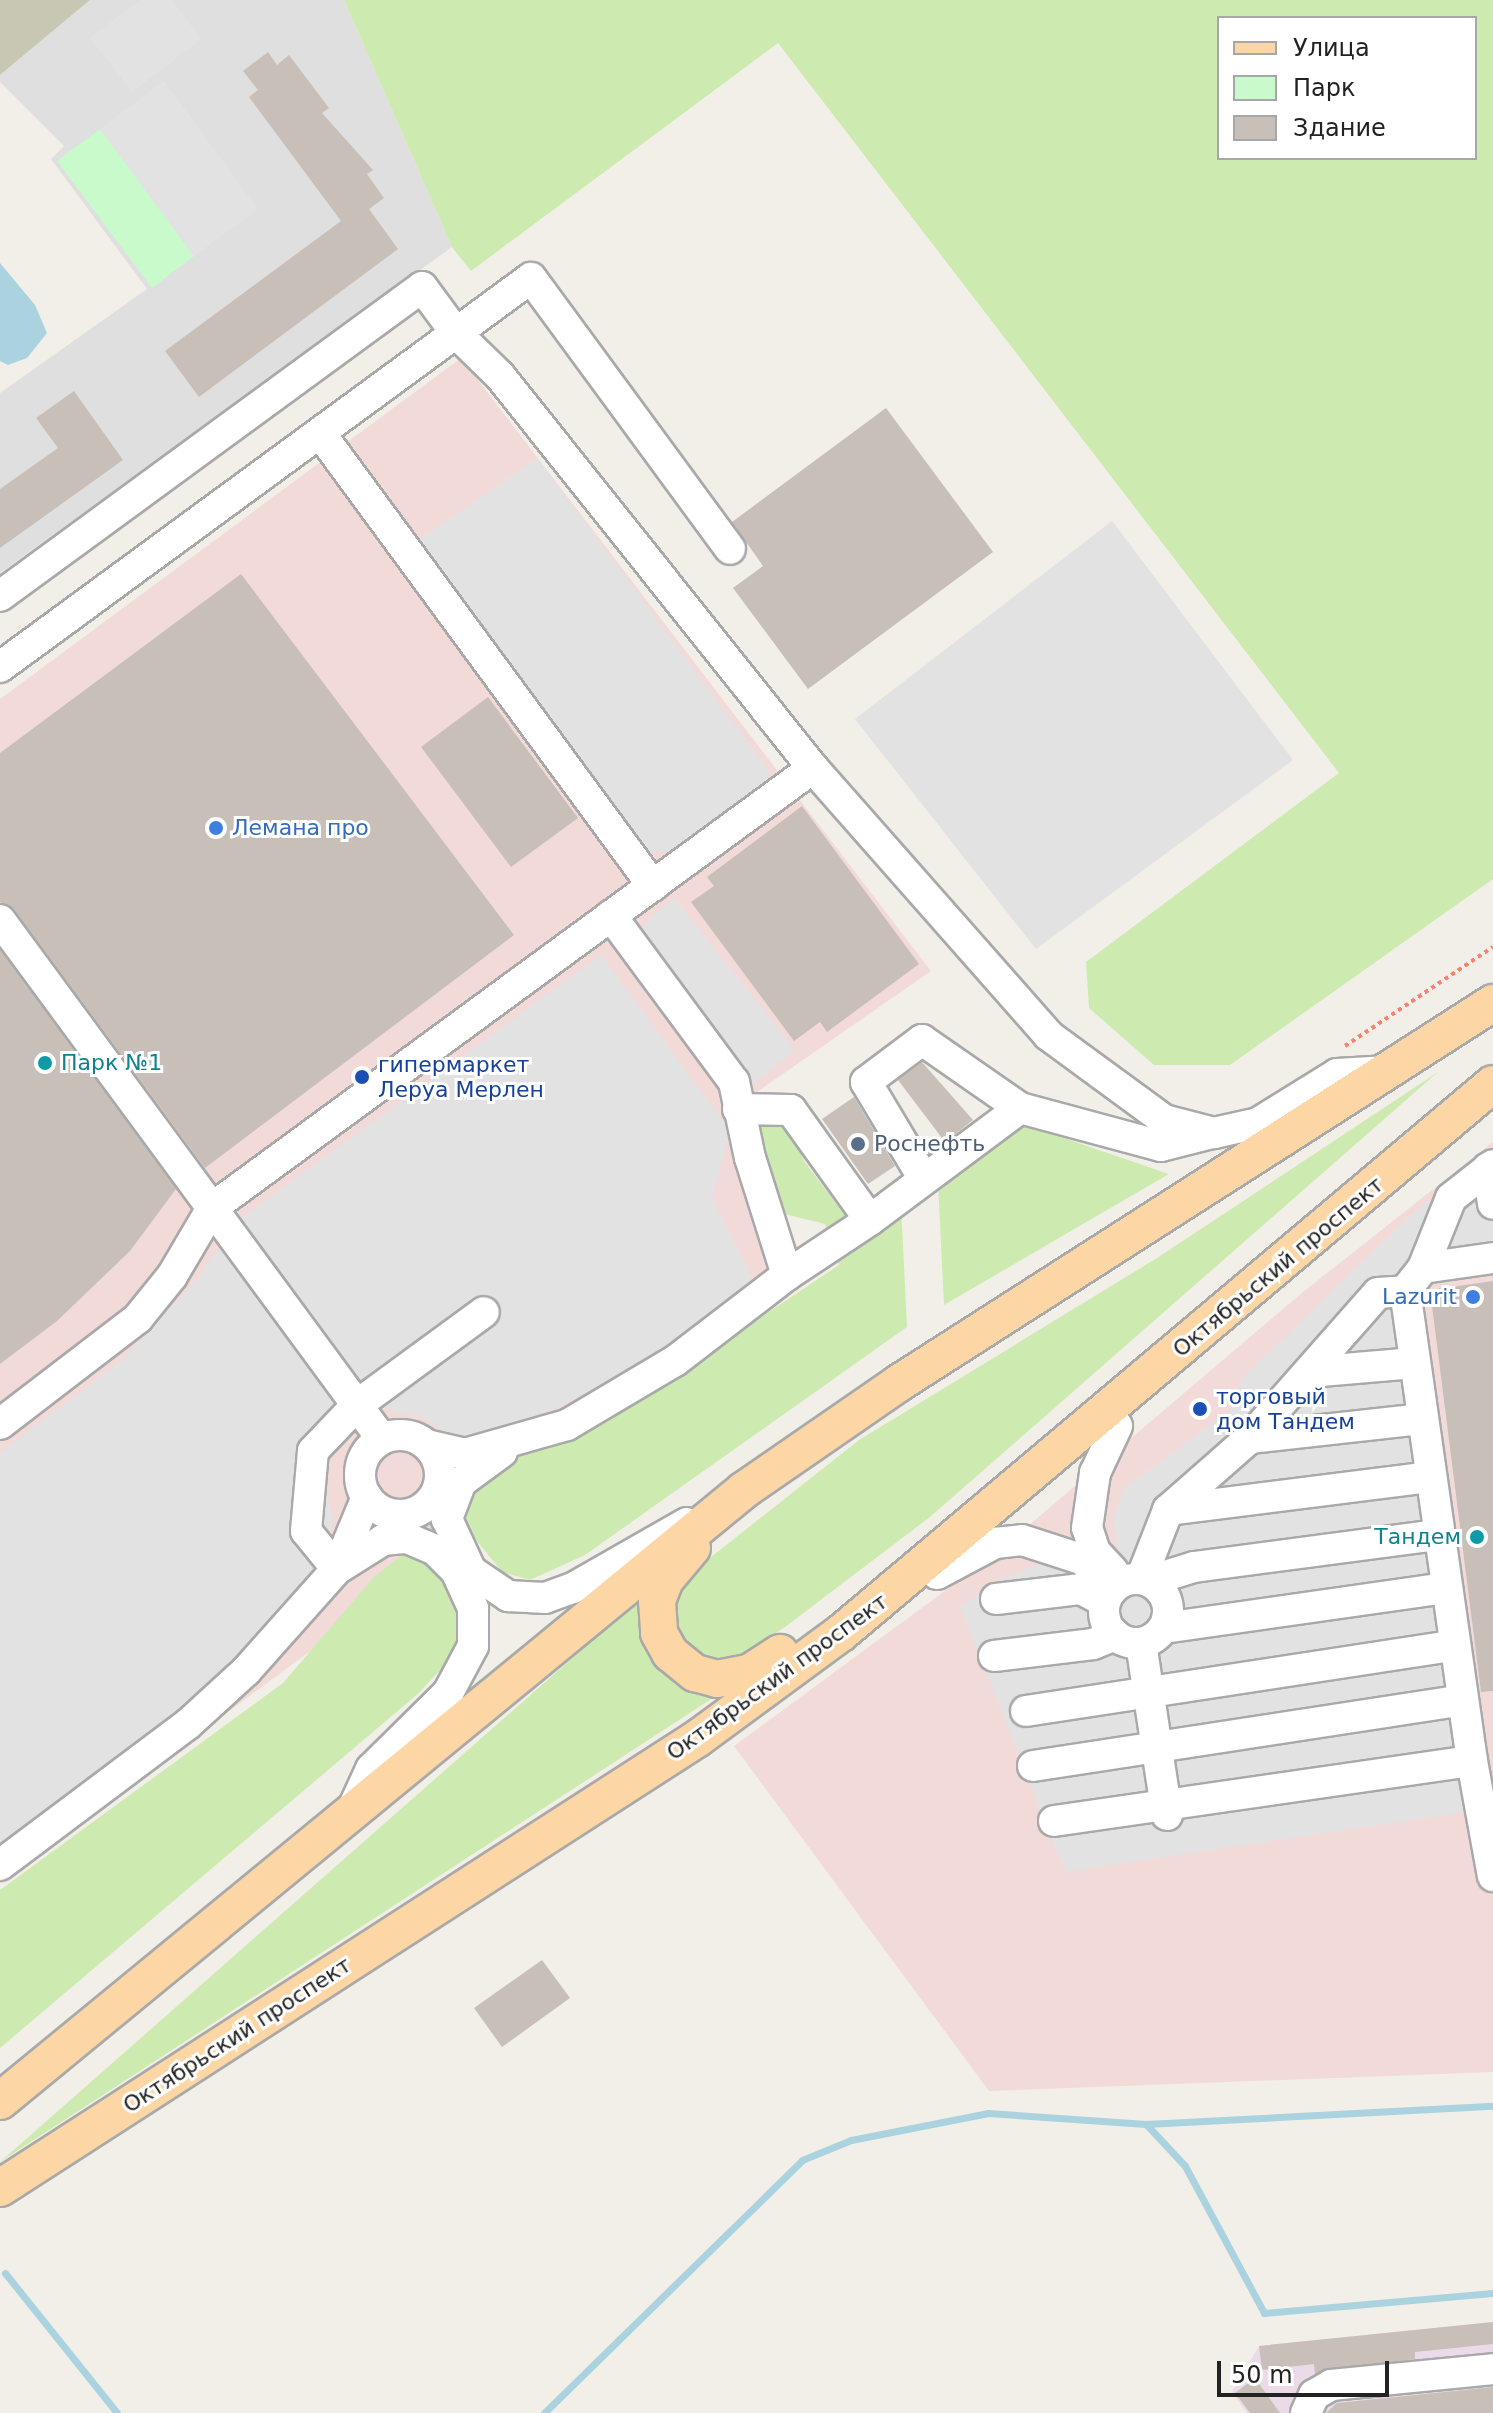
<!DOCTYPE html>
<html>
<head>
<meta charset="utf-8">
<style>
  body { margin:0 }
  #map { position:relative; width:1493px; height:2413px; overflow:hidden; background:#f2efe9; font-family:"DejaVu Sans",sans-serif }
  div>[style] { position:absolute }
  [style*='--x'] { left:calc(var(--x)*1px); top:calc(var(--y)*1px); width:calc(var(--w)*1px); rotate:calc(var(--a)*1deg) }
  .residential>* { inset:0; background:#e0dfdf }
  .commercial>* { inset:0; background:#f2dad9 }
  .industrial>* { inset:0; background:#ebdbe8 }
  .construction>* { inset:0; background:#c7c7b4 }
  .grass>* { inset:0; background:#cdebb0 }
  .park>* { inset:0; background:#c8facc }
  .parking>* { inset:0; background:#e2e2e2 }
  .water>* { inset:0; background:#aad3df }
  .stream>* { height:7px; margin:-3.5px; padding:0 3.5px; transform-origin:3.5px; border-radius:3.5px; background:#aad3df }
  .building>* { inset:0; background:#c7bfb8 }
  .path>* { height:4px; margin-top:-2px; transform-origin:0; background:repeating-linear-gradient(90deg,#fa8072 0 4px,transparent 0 8px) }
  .roads { filter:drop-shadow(2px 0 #a9a9a9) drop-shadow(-2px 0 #a9a9a9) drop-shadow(0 2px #a9a9a9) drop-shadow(0 -2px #a9a9a9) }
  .minor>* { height:30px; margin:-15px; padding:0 15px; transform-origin:15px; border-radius:15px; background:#fff }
  .minor>.ring { margin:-15px; padding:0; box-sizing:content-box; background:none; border:30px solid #fff; border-radius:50% }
  .major>* { height:36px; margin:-18px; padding:0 18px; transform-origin:18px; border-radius:18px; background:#fcd6a4 }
  .dots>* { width:22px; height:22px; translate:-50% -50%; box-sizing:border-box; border:4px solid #fff; border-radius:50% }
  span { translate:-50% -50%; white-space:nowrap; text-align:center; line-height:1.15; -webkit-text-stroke:6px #fff; paint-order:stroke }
  .shop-label { font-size:22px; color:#366cbe }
  .left { translate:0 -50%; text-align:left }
  .right { translate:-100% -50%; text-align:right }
  .culture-label { font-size:22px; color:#0d838f }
  .transit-label { font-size:22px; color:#164399 }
  .service-label { font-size:22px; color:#4e5e75 }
  .street-label { font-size:22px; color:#222 }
  .legend { position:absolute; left:1217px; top:16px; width:260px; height:144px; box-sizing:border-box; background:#fff; border:2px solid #a7a7a7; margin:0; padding:10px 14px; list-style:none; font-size:24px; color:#222 }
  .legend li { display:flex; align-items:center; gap:16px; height:40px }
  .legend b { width:40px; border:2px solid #a7a7a7 }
  .scale { position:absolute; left:1217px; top:2361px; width:172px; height:36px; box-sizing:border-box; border:4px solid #222; border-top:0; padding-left:10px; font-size:24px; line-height:28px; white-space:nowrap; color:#222; -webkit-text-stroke:6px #fff; paint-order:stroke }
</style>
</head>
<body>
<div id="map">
  <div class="residential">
    <div style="clip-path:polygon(90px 0,344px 0,452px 247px,0 573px,0 393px,147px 289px,51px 159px,64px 146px,0 82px,0 75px)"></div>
  </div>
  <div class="commercial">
    <div style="clip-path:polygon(461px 358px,931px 971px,747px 1099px,793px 1274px,788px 1297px,0 1881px,0 699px)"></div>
    <div style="clip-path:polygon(1493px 1142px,1493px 2072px,989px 2091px,734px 1746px,995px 1554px,1303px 1292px)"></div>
  </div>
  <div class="industrial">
    <div style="clip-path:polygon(1493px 2322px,1493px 2413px,1247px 2413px,1232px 2392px,1259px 2346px)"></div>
  </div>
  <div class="construction">
    <div style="clip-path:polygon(0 0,90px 0,0 75px)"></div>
  </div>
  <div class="grass">
    <div style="clip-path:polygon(evenodd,344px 0,1493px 0,1493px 879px,1230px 1065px,1154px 1065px,1089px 1008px,1086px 962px,1339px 773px,778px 43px,471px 271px,452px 247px,344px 0,1219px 18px,1475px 18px,1475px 158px,1219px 158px,1219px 18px)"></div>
    <div style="clip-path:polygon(1438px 1072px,930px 1517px,785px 1627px,734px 1660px,709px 1660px,673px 1632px,673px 1602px,687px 1576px,859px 1440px,1157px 1258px)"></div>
    <div style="clip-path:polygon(787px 1117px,804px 1161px,853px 1226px,901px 1204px,907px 1327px,585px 1555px,530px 1580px,502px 1572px,461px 1521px,479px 1472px,574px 1434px,657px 1387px,839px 1265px,825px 1224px,784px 1214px,749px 1123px)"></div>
    <div style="clip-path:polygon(1023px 1124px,1169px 1174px,944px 1305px,938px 1183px)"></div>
    <div style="clip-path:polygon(404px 1553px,428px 1554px,454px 1593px,461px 1627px,453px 1656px,419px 1693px,0 2048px,0 1890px,283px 1683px,373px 1578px)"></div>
    <div style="clip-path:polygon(636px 1602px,648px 1655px,670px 1677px,719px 1694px,0 2162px)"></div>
  </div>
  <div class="park">
    <div style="clip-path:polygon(100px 129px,194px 256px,152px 288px,57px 161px)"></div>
  </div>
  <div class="parking">
    <div style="clip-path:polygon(140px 0,172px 0,201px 39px,132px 92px,90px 38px)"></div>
    <div style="clip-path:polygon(164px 81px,258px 209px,194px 256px,100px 129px)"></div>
    <div style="clip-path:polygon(537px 458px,769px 771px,766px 785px,671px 851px,648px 852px,414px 543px)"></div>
    <div style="clip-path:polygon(1112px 521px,1293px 760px,1036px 949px,855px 719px)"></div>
    <div style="clip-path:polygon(674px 898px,795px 1050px,749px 1087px,650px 948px,644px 924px)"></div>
    <div style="clip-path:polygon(601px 955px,730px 1131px,712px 1199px,755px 1284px,630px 1375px,491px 1437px,453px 1437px,422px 1417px,386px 1409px,352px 1418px,330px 1444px,323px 1479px,333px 1519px,324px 1556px,304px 1585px,250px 1648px,186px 1705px,0 1844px,0 1453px,121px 1361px,197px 1279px,235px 1223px)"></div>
    <div style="clip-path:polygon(1493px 1151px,1493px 1270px,1415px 1282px,1486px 1809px,1065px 1872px,960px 1607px,1005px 1577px,1062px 1556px,1121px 1561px,1113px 1521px,1124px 1488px,1232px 1409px,1241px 1379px,1409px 1217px)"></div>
  </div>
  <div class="water">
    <div style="clip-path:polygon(0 263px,35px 305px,47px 333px,27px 358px,8px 365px,0 361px)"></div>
  </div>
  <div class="stream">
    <div style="--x:1146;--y:2124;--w:57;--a:47.1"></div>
    <div style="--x:1185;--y:2166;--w:167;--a:61.7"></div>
    <div style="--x:1264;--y:2313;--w:230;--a:-5"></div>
    <div style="--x:5;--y:2273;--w:179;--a:51.3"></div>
    <div style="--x:544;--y:2413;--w:361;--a:-44.4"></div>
    <div style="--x:802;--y:2160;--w:53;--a:-22.2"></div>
    <div style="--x:851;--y:2140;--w:140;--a:-11.1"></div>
    <div style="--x:988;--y:2113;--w:158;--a:4"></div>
    <div style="--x:1146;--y:2124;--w:347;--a:-3"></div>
  </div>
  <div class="building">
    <div style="clip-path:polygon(268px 52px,277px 65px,289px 55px,329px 108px,322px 113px,373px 170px,367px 174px,384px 198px,369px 209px,398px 249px,199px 397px,165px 351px,341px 221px,249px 97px,258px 90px,243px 71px)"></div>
    <div style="clip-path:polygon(74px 391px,123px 460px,0 548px,0 489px,58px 448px,36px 418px)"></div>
    <div style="clip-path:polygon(886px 408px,993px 552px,808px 689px,733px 588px,763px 566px,732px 522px)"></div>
    <div style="clip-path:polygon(241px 574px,514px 935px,205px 1168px,14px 909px,0 902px,0 753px)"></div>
    <div style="clip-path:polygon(488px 697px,578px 818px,511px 867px,421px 747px)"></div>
    <div style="clip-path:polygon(802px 806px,919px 964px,827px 1032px,820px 1022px,794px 1041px,691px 902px,714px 886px,707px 877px)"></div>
    <div style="clip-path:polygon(0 950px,176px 1189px,130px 1251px,57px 1321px,0 1364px)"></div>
    <div style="clip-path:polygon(922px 1062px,973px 1120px,945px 1142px,898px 1080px)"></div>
    <div style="clip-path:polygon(854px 1097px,895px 1166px,868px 1184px,822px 1119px)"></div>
    <div style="clip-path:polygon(1493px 1281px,1493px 1691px,1481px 1692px,1430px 1290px)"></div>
    <div style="clip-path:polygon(542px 1960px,570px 1998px,502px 2047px,474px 2008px)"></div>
    <div style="clip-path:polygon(1493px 2322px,1493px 2344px,1415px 2352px,1415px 2359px,1315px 2374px,1314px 2364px,1262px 2370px,1259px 2346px)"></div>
    <div style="clip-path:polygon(1255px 2378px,1280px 2413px,1250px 2413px,1235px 2393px)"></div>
    <div style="clip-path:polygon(1493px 2387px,1493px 2413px,1326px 2413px,1337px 2403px)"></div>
  </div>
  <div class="path">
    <div style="--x:1345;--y:1046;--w:178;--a:-33.8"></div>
  </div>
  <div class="roads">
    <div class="minor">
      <div style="--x:320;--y:433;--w:562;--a:53.68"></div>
      <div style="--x:0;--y:596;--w:523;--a:-36.21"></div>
      <div style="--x:422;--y:287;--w:57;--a:53.5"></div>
      <div style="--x:456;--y:333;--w:62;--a:44.3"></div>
      <div style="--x:500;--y:376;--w:502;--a:51.39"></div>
      <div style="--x:813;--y:768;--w:356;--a:48.6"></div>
      <div style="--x:1048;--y:1035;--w:144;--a:36.2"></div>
      <div style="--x:1164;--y:1120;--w:52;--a:14.6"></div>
      <div style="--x:1214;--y:1133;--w:45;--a:-12.8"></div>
      <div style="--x:1258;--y:1123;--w:93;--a:-31.8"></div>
      <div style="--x:1337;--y:1074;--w:51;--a:-3.4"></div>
      <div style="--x:0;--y:667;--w:658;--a:-36.23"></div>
      <div style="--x:531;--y:278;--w:336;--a:53.7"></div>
      <div style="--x:0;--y:920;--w:644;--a:53.65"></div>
      <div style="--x:738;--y:1109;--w:53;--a:1.1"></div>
      <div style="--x:791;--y:1110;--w:135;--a:54.3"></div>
      <div style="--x:870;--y:1220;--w:187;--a:-36.7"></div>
      <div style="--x:1488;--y:1168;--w:36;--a:82"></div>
      <div style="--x:924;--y:1179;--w:113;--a:-120.9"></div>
      <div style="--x:866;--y:1082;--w:70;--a:-36.9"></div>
      <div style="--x:922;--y:1040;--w:119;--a:34.8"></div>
      <div style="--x:1020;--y:1108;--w:146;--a:15.1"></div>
      <div style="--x:1161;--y:1146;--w:53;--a:-14.3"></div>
      <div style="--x:1423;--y:1268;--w:75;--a:-68.2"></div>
      <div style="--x:1451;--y:1198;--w:53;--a:-38.2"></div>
      <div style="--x:787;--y:1275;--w:100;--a:-33.5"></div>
      <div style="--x:1309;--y:1372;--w:106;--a:-4.9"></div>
      <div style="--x:0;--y:1424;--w:174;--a:-37.5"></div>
      <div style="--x:138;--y:1318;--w:54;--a:-51"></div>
      <div style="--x:172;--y:1276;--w:79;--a:-59.5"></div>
      <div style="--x:212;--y:1208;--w:745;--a:-36.21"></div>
      <div class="ring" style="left:360px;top:1435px;width:50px;height:50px"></div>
      <div style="--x:1250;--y:1438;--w:174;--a:-6.3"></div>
      <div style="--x:427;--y:1445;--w:39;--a:13"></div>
      <div style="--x:465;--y:1454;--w:106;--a:-15.9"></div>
      <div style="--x:567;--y:1425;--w:126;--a:-30.7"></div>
      <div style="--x:675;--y:1361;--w:141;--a:-37.5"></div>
      <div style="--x:787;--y:1275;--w:123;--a:-107.5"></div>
      <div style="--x:750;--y:1158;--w:78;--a:-101.9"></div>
      <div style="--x:734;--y:1082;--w:207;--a:-126.5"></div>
      <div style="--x:502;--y:1452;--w:51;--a:143.8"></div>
      <div style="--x:461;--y:1482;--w:40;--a:111"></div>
      <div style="--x:447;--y:1519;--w:57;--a:65.2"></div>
      <div style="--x:471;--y:1571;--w:45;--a:34"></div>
      <div style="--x:508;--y:1596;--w:37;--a:3"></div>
      <div style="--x:545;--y:1598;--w:30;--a:-20"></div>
      <div style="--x:573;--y:1588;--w:131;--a:-29.7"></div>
      <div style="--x:1168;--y:1510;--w:264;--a:-7.2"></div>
      <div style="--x:337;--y:1569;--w:49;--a:-129.2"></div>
      <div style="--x:306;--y:1531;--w:80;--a:-85"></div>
      <div style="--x:313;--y:1451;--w:64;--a:-46.3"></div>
      <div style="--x:357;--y:1405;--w:157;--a:-36.2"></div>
      <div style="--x:337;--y:1569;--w:78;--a:-67.4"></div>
      <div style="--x:1113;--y:1571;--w:26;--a:-133"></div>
      <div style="--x:1095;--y:1552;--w:25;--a:-108"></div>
      <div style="--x:1087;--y:1528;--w:56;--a:-81.7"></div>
      <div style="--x:1095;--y:1473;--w:52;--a:-64.9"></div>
      <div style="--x:937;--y:1574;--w:66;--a:-28.1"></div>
      <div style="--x:995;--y:1543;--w:27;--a:-6"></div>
      <div style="--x:1022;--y:1540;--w:65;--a:17.9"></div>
      <div style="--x:1084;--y:1560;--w:41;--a:52.9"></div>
      <div class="ring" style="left:1104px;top:1579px;width:34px;height:34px"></div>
      <div style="--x:1141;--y:1579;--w:74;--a:-68.6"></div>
      <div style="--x:1168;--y:1510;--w:109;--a:-41.3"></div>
      <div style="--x:1250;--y:1438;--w:193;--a:-48.6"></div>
      <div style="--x:1378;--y:1293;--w:27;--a:-4"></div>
      <div style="--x:1149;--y:1581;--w:47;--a:-17.3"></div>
      <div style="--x:1194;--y:1567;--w:246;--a:-7.5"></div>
      <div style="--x:996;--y:1599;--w:86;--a:-6.7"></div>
      <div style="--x:1081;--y:1589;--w:27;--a:28"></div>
      <div style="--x:1164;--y:1628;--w:285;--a:-8.1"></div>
      <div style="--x:1141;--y:1643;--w:174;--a:81.4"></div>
      <div style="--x:994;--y:1656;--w:100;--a:-6.9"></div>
      <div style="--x:1093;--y:1644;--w:24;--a:-22"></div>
      <div style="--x:1026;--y:1711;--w:434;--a:-8.7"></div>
      <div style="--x:1472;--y:1761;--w:117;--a:79.7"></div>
      <div style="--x:1033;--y:1766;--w:435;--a:-8.7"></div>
      <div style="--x:1054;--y:1821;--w:422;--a:-8.2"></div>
      <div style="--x:1472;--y:1761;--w:475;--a:-98.1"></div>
      <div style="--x:1405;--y:1291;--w:29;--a:-52"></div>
      <div style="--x:1423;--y:1268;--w:71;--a:-8.1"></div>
      <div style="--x:0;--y:1865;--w:235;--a:-36.9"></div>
      <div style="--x:188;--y:1724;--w:79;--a:-42.4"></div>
      <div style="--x:246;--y:1671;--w:137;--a:-48.3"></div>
      <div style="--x:337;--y:1569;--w:54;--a:-32.2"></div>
      <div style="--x:383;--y:1540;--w:24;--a:-5"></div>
      <div style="--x:407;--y:1538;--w:30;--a:23"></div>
      <div style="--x:435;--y:1550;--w:30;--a:45"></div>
      <div style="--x:456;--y:1571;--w:41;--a:65.3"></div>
      <div style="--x:473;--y:1608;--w:38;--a:90"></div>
      <div style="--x:473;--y:1646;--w:53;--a:118"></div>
      <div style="--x:448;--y:1693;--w:108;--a:135.4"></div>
      <div style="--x:371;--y:1769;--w:41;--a:114.7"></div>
      <div style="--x:1306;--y:2413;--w:20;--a:-66"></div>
      <div style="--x:1314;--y:2395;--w:20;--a:-30"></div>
      <div style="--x:1331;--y:2385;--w:163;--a:-5.6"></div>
    </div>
    <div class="major">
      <div style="--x:692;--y:1548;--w:42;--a:130.2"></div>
      <div style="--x:665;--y:1580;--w:22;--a:111"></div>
      <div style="--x:657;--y:1601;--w:32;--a:86"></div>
      <div style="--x:659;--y:1633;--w:23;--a:61"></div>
      <div style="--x:670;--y:1653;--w:32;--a:39"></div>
      <div style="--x:695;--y:1673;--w:23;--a:15"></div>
      <div style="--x:717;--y:1679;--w:33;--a:-11"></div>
      <div style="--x:749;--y:1673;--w:37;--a:-33"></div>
      <div style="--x:0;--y:2101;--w:963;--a:-39.39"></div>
      <div style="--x:744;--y:1490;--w:188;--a:-34.6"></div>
      <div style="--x:899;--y:1383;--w:705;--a:-32.61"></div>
      <div style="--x:0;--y:2188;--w:830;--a:-32.81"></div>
      <div style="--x:698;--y:1738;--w:177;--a:-36.3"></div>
      <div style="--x:841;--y:1633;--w:852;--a:-40.1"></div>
    </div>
  </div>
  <div class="dots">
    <div style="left:216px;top:828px;background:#3f7fe0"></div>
    <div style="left:45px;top:1063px;background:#0f9aa8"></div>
    <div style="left:362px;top:1077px;background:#1a4fb4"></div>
    <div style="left:858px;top:1144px;background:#5c6f8a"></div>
    <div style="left:1473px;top:1297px;background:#3f7fe0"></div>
    <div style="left:1200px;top:1409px;background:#1a4fb4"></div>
    <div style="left:1477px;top:1537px;background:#0f9aa8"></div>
  </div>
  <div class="shop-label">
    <span class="left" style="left:232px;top:828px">Лемана про</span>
    <span class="right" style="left:1457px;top:1297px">Lazurit</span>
  </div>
  <div class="culture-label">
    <span class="left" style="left:61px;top:1063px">Парк №1</span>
    <span class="right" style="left:1461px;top:1537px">Тандем</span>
  </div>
  <div class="transit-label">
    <span class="left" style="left:378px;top:1077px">гипермаркет<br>Леруа Мерлен</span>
    <span class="left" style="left:1216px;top:1409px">торговый<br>дом Тандем</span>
  </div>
  <div class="service-label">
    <span class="left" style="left:874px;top:1144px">Роснефть</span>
  </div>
  <div class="street-label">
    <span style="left:1278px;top:1267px;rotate:-40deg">Октябрьский проспект</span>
    <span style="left:777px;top:1677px;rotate:-36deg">Октябрьский проспект</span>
    <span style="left:237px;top:2035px;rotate:-33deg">Октябрьский проспект</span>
  </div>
  <ul class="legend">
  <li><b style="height:10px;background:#fcd6a4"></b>Улица</li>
  <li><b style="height:22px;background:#c8facc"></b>Парк</li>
  <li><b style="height:22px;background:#c7bfb8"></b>Здание</li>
  </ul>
  <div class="scale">50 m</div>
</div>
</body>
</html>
